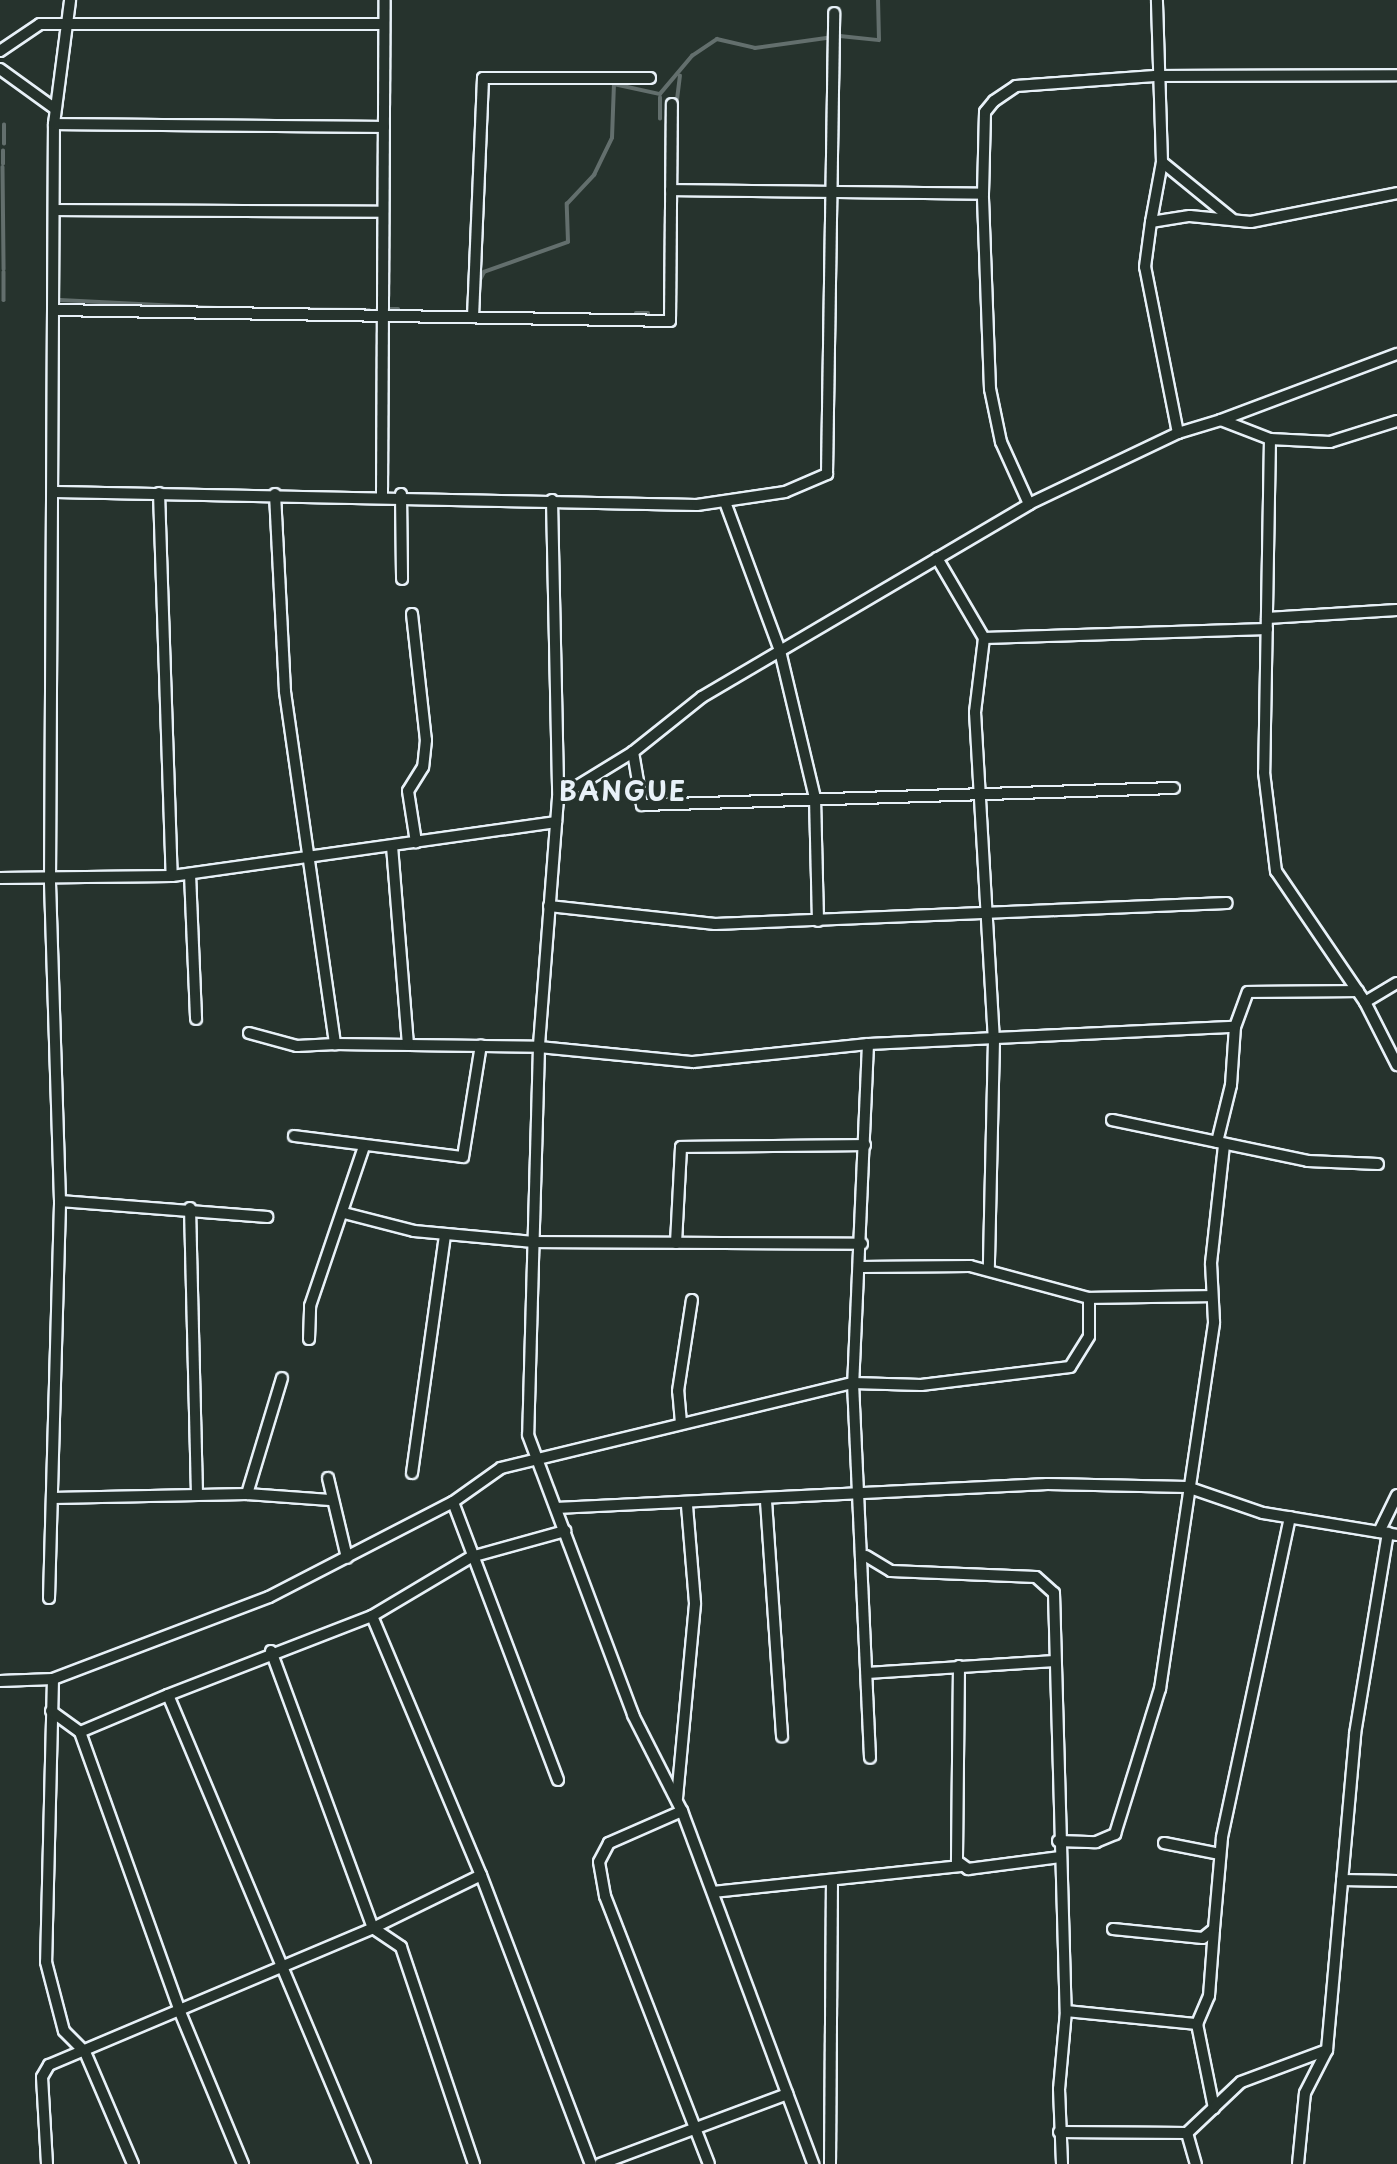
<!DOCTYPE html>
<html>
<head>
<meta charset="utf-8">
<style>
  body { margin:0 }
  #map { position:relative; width:1397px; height:2164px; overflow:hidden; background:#26332d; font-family:"Playpen Sans",sans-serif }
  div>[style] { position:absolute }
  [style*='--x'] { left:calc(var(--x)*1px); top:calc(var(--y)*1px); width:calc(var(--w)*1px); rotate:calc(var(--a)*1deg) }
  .stream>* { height:3.5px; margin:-1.75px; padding:0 1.75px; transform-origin:1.75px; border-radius:1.75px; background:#636f6d }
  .roads { filter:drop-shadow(2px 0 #e8f1f8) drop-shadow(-2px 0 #e8f1f8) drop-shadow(0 2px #e8f1f8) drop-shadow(0 -2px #e8f1f8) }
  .minor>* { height:10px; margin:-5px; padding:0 5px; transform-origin:5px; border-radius:5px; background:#26332d }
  span { translate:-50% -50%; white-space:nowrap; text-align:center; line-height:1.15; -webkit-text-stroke:6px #26332d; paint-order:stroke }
  .district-label { font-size:26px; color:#e8f1f8; font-weight:700; letter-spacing:2px }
</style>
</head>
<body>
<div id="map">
  <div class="stream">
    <div style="--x:676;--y:108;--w:32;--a:-83"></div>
    <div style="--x:660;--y:119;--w:21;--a:-90"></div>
    <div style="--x:4;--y:144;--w:19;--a:-90"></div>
    <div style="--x:3;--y:164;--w:13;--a:-90"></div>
    <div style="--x:3;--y:167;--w:102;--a:89.4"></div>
    <div style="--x:4;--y:272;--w:28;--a:90"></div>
    <div style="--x:479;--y:282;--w:11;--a:-63"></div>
    <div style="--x:484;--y:272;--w:89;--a:-19.7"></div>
    <div style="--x:568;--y:242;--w:38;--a:-92"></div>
    <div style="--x:567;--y:204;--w:40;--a:-47"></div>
    <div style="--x:594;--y:175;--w:41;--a:-64.1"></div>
    <div style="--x:612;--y:138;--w:54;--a:-87.9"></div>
    <div style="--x:614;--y:84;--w:47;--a:12.3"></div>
    <div style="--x:660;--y:94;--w:50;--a:-49.9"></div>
    <div style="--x:692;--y:56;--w:30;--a:-34"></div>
    <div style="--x:717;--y:39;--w:39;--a:13"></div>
    <div style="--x:755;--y:48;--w:86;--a:-8"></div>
    <div style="--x:840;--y:36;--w:39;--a:6"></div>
    <div style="--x:879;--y:40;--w:40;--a:-91.4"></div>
    <div style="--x:60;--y:300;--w:158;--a:2.9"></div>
    <div style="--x:285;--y:309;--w:84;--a:0.7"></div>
    <div style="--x:385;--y:309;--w:13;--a:0"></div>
    <div style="--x:636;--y:313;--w:12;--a:0"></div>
  </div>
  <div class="roads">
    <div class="minor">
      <div style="--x:0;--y:51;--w:48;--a:-34"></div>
      <div style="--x:40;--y:24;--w:344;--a:0"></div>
      <div style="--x:0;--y:69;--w:67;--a:35.8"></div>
      <div style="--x:54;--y:124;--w:330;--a:0.5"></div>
      <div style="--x:1162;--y:162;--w:90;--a:39.2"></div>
      <div style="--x:671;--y:190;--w:312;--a:0.7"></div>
      <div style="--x:55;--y:210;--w:328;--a:0.3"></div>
      <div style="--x:1151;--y:222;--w:61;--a:-79.6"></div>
      <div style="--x:1162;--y:162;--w:162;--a:-91.8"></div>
      <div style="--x:55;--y:310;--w:615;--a:1.02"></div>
      <div style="--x:670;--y:321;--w:217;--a:-89.5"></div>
      <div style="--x:473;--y:317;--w:239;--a:-87.6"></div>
      <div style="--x:483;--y:78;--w:167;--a:0"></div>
      <div style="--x:1221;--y:420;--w:188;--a:-20.6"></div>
      <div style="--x:1178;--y:433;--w:169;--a:-101.2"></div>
      <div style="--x:1145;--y:267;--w:45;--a:-82.4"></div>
      <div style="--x:1151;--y:222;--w:39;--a:-9"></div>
      <div style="--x:1190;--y:216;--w:61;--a:5.6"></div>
      <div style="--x:1251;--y:222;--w:149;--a:-11.2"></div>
      <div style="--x:1270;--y:439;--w:333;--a:91"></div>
      <div style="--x:1264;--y:772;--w:100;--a:83.1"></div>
      <div style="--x:1276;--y:871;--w:158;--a:55.8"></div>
      <div style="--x:1365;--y:1002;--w:71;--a:63.1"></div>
      <div style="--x:56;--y:492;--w:641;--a:1.16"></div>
      <div style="--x:697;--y:505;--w:89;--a:-8.4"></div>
      <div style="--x:785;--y:492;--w:46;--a:-23.2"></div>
      <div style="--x:827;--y:474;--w:461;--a:-89.1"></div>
      <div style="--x:159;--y:493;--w:383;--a:88.1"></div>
      <div style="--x:275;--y:494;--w:198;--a:87.1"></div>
      <div style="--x:285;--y:692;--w:356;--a:81.9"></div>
      <div style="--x:335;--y:1044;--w:204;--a:0.8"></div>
      <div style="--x:539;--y:1047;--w:155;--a:5.6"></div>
      <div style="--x:693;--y:1062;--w:176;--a:-5.9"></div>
      <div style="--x:868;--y:1044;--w:367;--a:-2.7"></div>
      <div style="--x:382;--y:494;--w:494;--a:-89.7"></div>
      <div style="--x:401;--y:494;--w:85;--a:89.3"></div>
      <div style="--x:552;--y:500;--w:298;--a:88.8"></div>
      <div style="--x:558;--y:798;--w:250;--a:94.4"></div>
      <div style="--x:539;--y:1047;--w:388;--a:91.6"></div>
      <div style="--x:528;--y:1435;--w:299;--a:69.4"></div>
      <div style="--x:633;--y:1715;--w:108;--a:63"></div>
      <div style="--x:682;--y:1811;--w:377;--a:69.6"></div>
      <div style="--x:725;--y:502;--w:159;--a:69.7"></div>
      <div style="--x:780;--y:651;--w:151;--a:76.6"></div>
      <div style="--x:815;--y:798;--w:123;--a:88.6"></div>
      <div style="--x:1029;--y:504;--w:68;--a:-114.3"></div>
      <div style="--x:1001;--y:442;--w:54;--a:-101.7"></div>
      <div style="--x:990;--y:389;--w:195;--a:-92.1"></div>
      <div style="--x:983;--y:194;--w:82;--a:-88.6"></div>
      <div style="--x:985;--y:112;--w:14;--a:-51"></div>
      <div style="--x:994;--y:101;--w:27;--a:-34"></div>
      <div style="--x:1016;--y:86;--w:139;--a:-4.1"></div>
      <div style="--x:1155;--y:76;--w:242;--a:-0.2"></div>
      <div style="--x:937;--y:558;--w:93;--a:59.6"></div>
      <div style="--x:984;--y:638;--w:75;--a:96.9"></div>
      <div style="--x:975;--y:712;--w:329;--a:86.7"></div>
      <div style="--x:994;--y:1040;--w:229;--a:91.3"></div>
      <div style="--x:412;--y:614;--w:127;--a:83.7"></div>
      <div style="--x:426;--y:740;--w:27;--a:96"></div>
      <div style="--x:423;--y:767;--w:28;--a:122"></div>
      <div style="--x:408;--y:791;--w:52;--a:81.1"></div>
      <div style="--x:1267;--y:618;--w:130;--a:-3.5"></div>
      <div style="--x:984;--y:638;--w:283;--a:-1.8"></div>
      <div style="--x:633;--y:752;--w:54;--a:80.4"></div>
      <div style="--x:642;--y:805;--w:532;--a:-1.83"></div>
      <div style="--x:558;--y:798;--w:88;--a:-31.5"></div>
      <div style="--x:633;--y:752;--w:88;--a:-38.6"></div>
      <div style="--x:702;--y:697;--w:380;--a:-30.5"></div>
      <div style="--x:1029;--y:504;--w:165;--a:-25.5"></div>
      <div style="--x:1178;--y:433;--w:45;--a:-16.8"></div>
      <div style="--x:1221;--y:420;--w:53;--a:21.2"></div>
      <div style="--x:1270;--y:439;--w:60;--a:2.9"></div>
      <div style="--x:1330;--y:442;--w:70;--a:-17.4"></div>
      <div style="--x:392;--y:846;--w:199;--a:85.4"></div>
      <div style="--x:190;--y:874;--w:145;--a:87.6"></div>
      <div style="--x:0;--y:878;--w:172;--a:-0.7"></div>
      <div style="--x:172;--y:876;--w:388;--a:-8"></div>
      <div style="--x:549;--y:906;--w:167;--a:6.2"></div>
      <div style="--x:715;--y:924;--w:512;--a:-2.35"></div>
      <div style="--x:1365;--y:1002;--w:37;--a:-31"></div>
      <div style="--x:249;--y:1033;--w:50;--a:15.2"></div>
      <div style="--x:297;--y:1046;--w:38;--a:-3"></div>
      <div style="--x:868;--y:1044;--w:339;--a:92.5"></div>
      <div style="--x:853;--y:1383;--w:68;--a:1.7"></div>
      <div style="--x:921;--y:1385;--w:150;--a:-6.9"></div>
      <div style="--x:1070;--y:1367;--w:36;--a:-58"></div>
      <div style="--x:1089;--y:1336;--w:38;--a:-90"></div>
      <div style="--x:1112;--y:1120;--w:200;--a:11.8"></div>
      <div style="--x:1308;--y:1161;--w:70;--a:2.5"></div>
      <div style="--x:294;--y:1136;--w:170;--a:7.1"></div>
      <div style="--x:463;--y:1157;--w:113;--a:-80.9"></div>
      <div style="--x:1217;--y:1142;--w:59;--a:-76.2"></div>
      <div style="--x:1231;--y:1085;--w:58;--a:-86.1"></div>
      <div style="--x:1235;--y:1027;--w:37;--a:-70"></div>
      <div style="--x:1248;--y:992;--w:110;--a:-0.5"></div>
      <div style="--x:60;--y:1201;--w:208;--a:4.4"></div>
      <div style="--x:190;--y:1208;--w:287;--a:88.6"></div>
      <div style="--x:344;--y:1213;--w:72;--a:14.4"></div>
      <div style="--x:414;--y:1231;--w:120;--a:5.3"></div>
      <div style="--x:533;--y:1242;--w:329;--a:0.3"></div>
      <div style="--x:676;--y:1243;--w:96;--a:-87"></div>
      <div style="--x:681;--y:1147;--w:184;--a:-0.6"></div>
      <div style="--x:861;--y:1267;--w:109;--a:-0.5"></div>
      <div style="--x:970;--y:1266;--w:123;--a:15.1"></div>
      <div style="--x:1089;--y:1298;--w:123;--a:-0.9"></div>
      <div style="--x:309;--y:1339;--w:33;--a:-88"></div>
      <div style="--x:310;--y:1306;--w:166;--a:-71.3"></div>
      <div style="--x:681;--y:1423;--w:32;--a:-95"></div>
      <div style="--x:678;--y:1391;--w:92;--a:-81.3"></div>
      <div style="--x:412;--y:1473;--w:240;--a:-82.1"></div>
      <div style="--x:328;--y:1478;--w:82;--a:76.6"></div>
      <div style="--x:247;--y:1494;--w:121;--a:-73.2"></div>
      <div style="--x:52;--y:1498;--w:195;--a:-1.2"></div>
      <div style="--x:247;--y:1494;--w:83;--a:4.1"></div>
      <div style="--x:766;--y:1501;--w:236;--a:86.1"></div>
      <div style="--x:556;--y:1508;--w:492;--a:-2.8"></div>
      <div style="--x:1047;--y:1484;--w:140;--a:1.2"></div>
      <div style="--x:1187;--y:1487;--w:80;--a:18.9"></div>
      <div style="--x:1263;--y:1513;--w:136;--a:9.3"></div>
      <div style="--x:1379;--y:1532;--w:41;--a:-64.1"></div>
      <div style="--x:866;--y:1556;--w:29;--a:31"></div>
      <div style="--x:891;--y:1571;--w:145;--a:2.4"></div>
      <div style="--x:1036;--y:1577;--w:24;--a:42"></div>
      <div style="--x:1054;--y:1593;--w:418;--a:88.4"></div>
      <div style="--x:1066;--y:2011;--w:78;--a:95.1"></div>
      <div style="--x:1059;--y:2089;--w:75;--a:87.7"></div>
      <div style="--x:49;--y:1598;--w:397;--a:-88.4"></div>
      <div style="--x:60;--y:1201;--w:319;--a:-91.8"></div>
      <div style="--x:50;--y:882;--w:758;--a:-89.7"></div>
      <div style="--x:54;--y:124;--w:125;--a:-82.6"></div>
      <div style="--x:372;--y:1616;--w:281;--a:67.2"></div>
      <div style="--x:481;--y:1875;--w:309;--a:69.2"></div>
      <div style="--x:271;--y:1651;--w:295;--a:69.8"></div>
      <div style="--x:373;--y:1928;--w:34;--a:34"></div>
      <div style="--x:401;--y:1947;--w:229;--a:71.4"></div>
      <div style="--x:959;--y:1666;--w:195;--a:90.6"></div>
      <div style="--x:957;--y:1861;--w:14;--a:36"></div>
      <div style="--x:968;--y:1869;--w:93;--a:-7.4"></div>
      <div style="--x:868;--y:1673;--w:186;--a:-3.7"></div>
      <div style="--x:53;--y:1679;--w:283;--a:91.4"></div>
      <div style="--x:46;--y:1962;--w:71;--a:75.4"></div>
      <div style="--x:64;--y:2031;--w:30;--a:45"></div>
      <div style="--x:85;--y:2052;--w:122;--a:66.8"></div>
      <div style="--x:0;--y:1681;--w:53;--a:-2.2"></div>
      <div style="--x:53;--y:1679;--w:231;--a:-20.8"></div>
      <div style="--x:269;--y:1597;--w:207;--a:-27.3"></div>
      <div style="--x:168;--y:1695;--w:219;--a:-21.2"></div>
      <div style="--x:372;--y:1616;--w:115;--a:-30.8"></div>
      <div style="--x:471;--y:1557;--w:98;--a:-15.5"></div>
      <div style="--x:51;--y:1711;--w:36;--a:36"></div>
      <div style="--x:80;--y:1732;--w:95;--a:-22.8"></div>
      <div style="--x:168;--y:1695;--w:509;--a:67.22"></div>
      <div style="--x:80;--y:1732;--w:297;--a:70.3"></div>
      <div style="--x:180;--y:2012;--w:165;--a:67.5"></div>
      <div style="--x:558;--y:1780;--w:297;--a:-110.7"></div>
      <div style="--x:453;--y:1502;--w:59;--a:-35.3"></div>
      <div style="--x:501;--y:1468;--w:362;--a:-13.6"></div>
      <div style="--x:853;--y:1383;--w:375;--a:87.4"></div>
      <div style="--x:677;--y:1798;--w:196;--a:-84.7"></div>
      <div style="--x:695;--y:1603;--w:97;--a:-94.7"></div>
      <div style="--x:682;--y:1811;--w:80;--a:156.3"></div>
      <div style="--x:609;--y:1843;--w:21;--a:118"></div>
      <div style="--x:599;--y:1862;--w:35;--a:80"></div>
      <div style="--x:605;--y:1896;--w:287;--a:68.8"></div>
      <div style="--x:1058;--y:1841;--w:38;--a:2"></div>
      <div style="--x:1096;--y:1842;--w:21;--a:-23"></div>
      <div style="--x:1115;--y:1834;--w:152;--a:-72.8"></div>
      <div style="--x:1160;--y:1689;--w:371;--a:-81.6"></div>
      <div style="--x:1214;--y:1322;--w:59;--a:-92.9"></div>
      <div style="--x:1211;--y:1263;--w:119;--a:-83.7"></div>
      <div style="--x:1164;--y:1843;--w:57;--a:11.1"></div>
      <div style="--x:1342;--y:1880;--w:55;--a:1"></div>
      <div style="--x:713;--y:1892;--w:249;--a:-6"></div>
      <div style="--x:1113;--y:1929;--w:90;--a:5.7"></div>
      <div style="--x:1203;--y:1938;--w:14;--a:-39"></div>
      <div style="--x:1214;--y:1929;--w:92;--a:-85"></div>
      <div style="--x:1222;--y:1837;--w:327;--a:-78"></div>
      <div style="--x:1066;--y:2011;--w:132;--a:5.7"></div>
      <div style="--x:1197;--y:2024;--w:86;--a:78.6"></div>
      <div style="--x:1197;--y:2024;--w:30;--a:-67"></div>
      <div style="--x:1209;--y:1996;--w:67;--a:-85.7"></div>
      <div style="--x:1059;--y:2132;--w:128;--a:0.4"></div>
      <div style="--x:1187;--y:2133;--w:74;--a:-43.4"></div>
      <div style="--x:1241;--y:2082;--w:92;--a:-20.4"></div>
      <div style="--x:1187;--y:2133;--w:32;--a:74"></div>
      <div style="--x:47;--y:2164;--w:87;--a:-93.3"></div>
      <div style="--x:42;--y:2077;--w:14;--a:-60"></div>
      <div style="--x:49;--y:2065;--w:352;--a:-22.9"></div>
      <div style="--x:373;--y:1928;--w:120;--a:-26.1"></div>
      <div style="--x:600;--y:2164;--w:200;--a:-20.5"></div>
      <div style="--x:830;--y:2164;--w:283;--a:-89.6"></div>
      <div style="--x:1298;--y:2164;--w:71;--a:-84.4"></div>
      <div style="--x:1305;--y:2093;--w:48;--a:-62.9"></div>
      <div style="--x:1327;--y:2050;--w:317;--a:-84.9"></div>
      <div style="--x:1355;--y:1734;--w:204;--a:-80.7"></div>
    </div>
  </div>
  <div class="district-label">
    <span style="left:623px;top:791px">BANGUE</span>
  </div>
</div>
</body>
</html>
